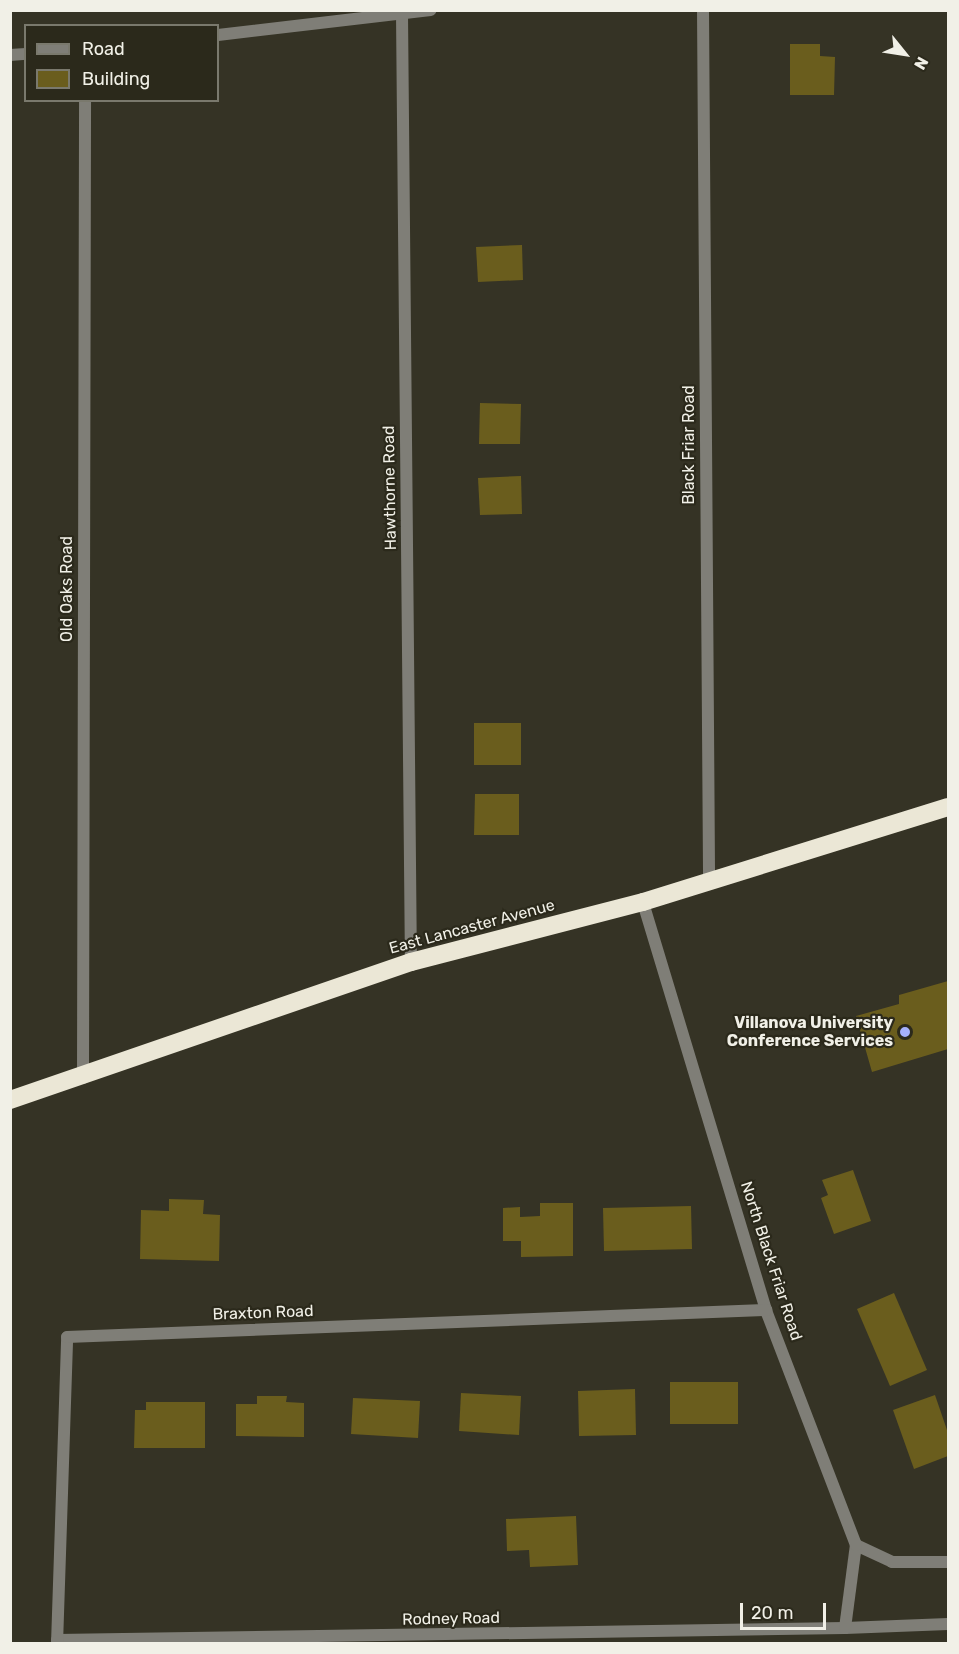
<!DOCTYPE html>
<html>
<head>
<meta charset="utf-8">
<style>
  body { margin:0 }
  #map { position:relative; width:959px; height:1654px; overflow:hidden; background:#353325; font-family:Rubik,sans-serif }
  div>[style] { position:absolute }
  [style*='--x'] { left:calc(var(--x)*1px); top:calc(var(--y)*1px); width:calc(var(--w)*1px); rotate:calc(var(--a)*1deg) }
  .building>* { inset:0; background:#6a5d1d }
  .lane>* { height:12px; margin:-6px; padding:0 6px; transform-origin:6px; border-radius:6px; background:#7f7e77 }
  .street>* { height:12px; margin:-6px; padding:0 6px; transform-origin:6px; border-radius:6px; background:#7f7e77 }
  .highway>* { height:18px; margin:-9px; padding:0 9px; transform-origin:9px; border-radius:9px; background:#ebe7d6 }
  .dots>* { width:16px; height:16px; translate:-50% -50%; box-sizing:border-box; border:3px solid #2b291b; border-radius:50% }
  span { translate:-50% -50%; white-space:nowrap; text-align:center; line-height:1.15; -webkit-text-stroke:4.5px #2b291b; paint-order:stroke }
  .street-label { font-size:16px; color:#f1f0e7 }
  .poi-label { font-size:16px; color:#f1f0e7; font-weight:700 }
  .right { translate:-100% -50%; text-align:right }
  .frame { position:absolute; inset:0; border:12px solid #f1f0e7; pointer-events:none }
  .legend { position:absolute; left:24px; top:24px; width:195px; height:78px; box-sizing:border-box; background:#2b291b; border:2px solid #7a796d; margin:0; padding:8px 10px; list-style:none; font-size:18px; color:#f1f0e7 }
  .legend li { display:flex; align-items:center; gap:12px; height:30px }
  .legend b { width:30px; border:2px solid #7a796d }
  .north { position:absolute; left:875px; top:24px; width:60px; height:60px; -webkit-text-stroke:4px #2b291b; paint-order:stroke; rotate:120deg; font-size:16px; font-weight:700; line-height:24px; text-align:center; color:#f1f0e7 }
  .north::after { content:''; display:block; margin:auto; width:21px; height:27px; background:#f1f0e7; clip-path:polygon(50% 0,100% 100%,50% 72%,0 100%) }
  .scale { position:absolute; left:740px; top:1603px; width:86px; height:27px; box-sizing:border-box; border:3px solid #f1f0e7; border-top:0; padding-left:8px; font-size:18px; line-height:21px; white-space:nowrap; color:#f1f0e7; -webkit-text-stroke:4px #2b291b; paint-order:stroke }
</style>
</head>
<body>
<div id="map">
  <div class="building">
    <div style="clip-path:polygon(790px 44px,820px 44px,820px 56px,835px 57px,834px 95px,790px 95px)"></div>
    <div style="clip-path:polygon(522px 245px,523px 280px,478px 282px,476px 247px)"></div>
    <div style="clip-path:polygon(480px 403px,521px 404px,520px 444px,479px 444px)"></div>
    <div style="clip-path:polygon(521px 476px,522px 514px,480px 515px,478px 478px)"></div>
    <div style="clip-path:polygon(474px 723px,521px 723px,521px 765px,474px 765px)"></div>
    <div style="clip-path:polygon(475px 794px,519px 794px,519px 835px,474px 835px)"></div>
    <div style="clip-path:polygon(948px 981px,948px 1049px,872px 1072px,856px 1016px,899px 1004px,899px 995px)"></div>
    <div style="clip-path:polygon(853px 1170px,871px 1221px,834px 1234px,821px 1198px,828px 1195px,822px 1180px)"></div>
    <div style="clip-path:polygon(169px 1199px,204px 1200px,203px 1214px,220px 1215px,219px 1261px,140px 1259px,141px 1210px,169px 1211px)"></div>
    <div style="clip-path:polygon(540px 1203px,573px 1203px,573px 1256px,521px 1257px,521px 1241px,503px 1241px,503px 1208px,520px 1207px,520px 1217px,540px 1216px)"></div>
    <div style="clip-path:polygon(691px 1206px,692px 1249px,604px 1251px,603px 1208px)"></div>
    <div style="clip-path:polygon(894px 1293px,927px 1370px,890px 1386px,857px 1309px)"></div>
    <div style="clip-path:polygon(670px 1382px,738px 1382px,738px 1424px,670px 1424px)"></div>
    <div style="clip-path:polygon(635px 1389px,636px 1435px,579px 1436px,578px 1391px)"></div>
    <div style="clip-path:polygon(461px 1393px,521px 1396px,519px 1435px,459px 1431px)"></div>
    <div style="clip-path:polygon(935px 1395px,948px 1433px,948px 1456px,914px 1469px,893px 1410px)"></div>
    <div style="clip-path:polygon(257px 1396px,287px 1396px,286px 1402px,304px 1403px,304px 1437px,236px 1436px,236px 1404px,257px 1404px)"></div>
    <div style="clip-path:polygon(353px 1398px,420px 1401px,418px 1438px,351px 1434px)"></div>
    <div style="clip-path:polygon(146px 1402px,205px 1402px,205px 1448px,134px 1448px,135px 1410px,146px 1410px)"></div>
    <div style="clip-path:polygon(576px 1516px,578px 1565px,530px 1567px,529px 1550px,507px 1551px,506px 1519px)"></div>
  </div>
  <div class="lane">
    <div style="--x:856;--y:1545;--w:40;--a:25"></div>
    <div style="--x:892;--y:1562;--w:56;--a:0"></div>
    <div style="--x:845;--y:1628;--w:103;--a:-2.2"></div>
  </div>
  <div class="street">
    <div style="--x:703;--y:10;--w:870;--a:89.6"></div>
    <div style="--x:402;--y:14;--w:948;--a:89.46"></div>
    <div style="--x:218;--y:35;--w:214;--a:-6.7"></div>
    <div style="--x:10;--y:55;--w:16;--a:-4"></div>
    <div style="--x:83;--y:1078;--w:978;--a:-89.88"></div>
    <div style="--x:57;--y:1640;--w:788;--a:-0.87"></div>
    <div style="--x:845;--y:1628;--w:84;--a:-82.5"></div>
    <div style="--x:856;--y:1545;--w:252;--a:-111"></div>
    <div style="--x:766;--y:1310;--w:426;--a:-106.8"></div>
    <div style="--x:57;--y:1644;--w:307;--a:-88.1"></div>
    <div style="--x:67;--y:1337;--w:700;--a:-2.21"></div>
  </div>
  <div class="highway">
    <div style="--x:10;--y:1100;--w:424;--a:-19"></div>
    <div style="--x:411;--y:962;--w:240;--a:-14.5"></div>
    <div style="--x:643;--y:902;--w:319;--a:-17.3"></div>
  </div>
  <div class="dots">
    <div style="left:905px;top:1032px;background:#a6b1fc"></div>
  </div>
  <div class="street-label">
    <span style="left:689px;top:445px;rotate:-90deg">Black Friar Road</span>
    <span style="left:390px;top:488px;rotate:-91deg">Hawthorne Road</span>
    <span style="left:67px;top:589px;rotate:-90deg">Old Oaks Road</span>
    <span style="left:472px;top:927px;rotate:-15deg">East Lancaster Avenue</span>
    <span style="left:771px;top:1261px;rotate:72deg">North Black Friar Road</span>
    <span style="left:263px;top:1313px;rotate:-2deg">Braxton Road</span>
    <span style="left:451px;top:1619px;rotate:-1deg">Rodney Road</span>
  </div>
  <div class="poi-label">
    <span class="right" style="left:893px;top:1032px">Villanova University<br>Conference Services</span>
  </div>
  <div class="frame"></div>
  <ul class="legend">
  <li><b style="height:8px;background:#7f7e77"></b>Road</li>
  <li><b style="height:16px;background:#6a5d1d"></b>Building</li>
  </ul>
  <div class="north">N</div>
  <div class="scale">20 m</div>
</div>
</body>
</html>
